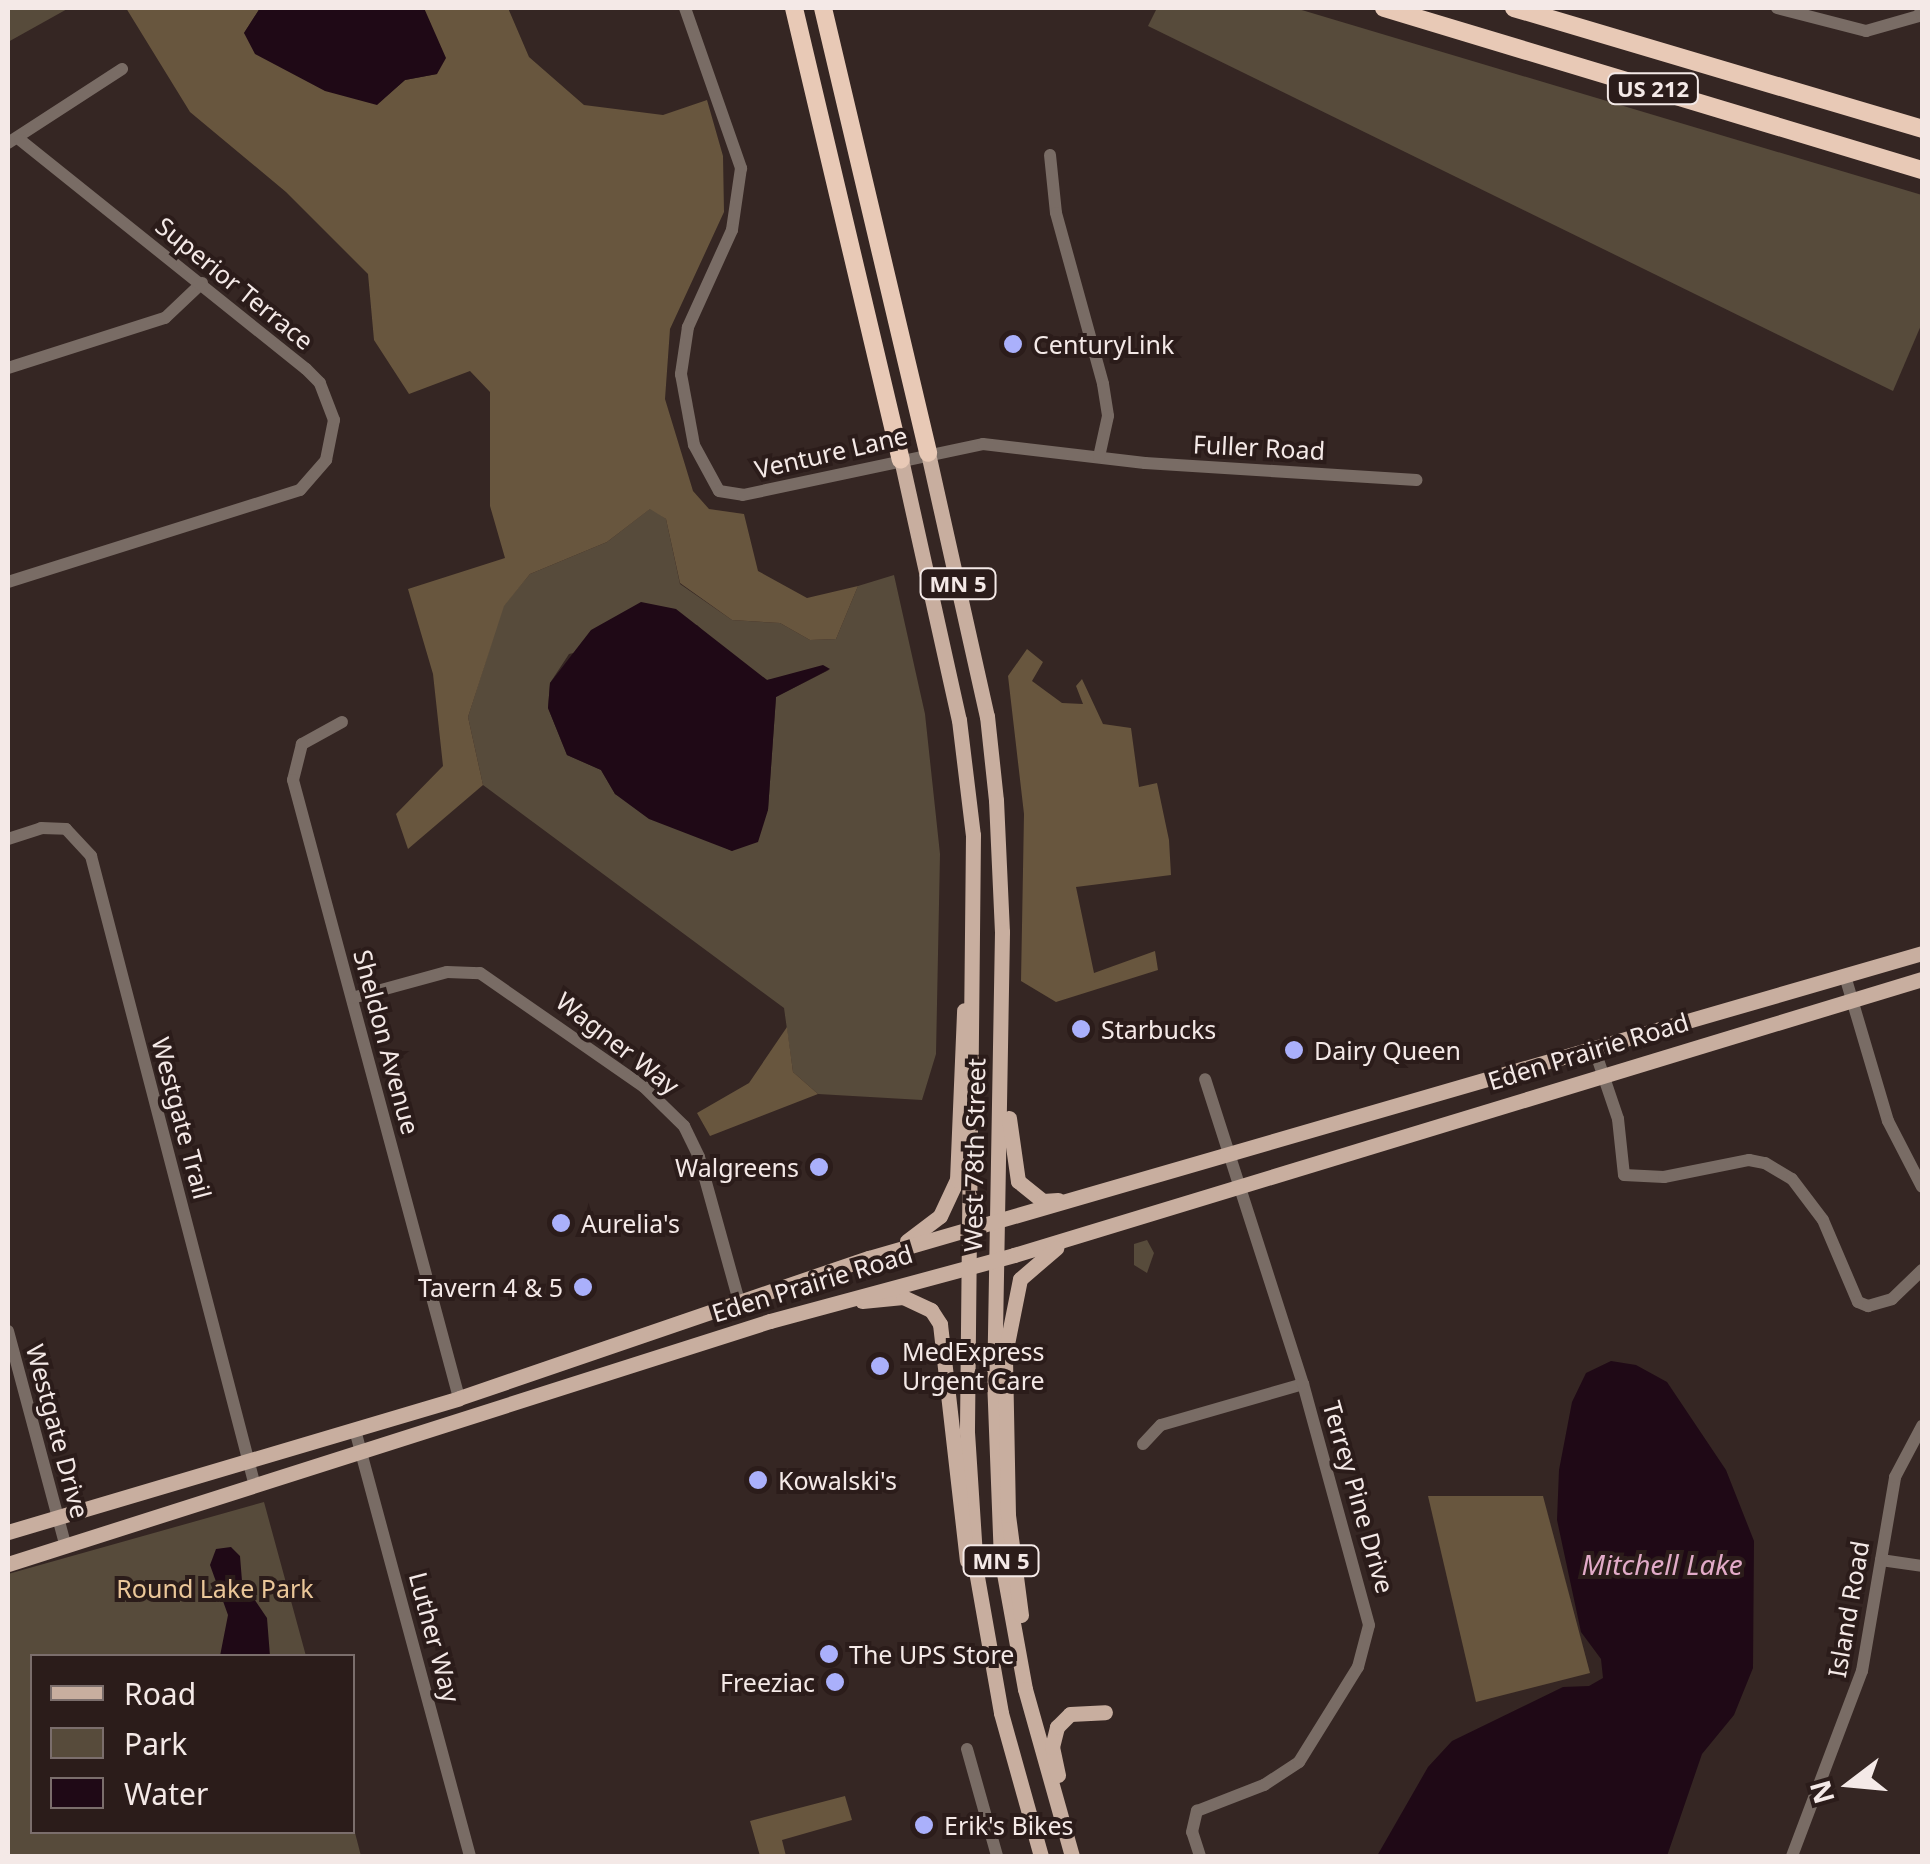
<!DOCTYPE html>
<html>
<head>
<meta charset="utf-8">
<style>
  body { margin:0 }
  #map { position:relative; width:1930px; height:1864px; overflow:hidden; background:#352623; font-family:"Noto Sans",sans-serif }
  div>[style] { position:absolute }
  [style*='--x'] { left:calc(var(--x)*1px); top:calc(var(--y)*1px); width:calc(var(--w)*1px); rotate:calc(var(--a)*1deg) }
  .green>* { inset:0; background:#574b3b }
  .forest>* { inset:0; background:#68563e }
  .water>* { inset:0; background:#1f0916 }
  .minor>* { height:12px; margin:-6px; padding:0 6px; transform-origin:6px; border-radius:6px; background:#796c65 }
  .major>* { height:15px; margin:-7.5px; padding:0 7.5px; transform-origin:7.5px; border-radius:7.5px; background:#c8ae9f }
  .highway>* { height:18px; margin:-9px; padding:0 9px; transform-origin:9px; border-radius:9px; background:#e8c9b6 }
  .dots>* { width:28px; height:28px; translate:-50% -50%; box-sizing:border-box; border:5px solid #2b1c1a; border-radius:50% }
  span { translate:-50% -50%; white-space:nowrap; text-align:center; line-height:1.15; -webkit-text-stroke:8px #2b1c1a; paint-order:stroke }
  .shield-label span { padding:2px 8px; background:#2b1c1a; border:2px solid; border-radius:8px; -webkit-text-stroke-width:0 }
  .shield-label { font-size:22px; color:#f4e9e7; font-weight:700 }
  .street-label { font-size:25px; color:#f4e9e7 }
  .poi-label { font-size:25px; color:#f4e9e7 }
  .left { translate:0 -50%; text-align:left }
  .right { translate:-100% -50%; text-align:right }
  .park-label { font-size:25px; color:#ebc799 }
  .water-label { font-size:28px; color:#e2abc8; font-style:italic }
  .frame { position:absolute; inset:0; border:10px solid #f4e9e7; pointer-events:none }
  .legend { position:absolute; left:30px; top:1654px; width:325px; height:180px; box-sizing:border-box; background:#2b1c1a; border:2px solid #7b6e6c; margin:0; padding:12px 18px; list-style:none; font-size:30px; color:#f4e9e7 }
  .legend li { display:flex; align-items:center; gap:20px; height:50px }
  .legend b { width:50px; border:2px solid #7b6e6c }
  .north { position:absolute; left:1800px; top:1734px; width:100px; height:100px; -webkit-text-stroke:8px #2b1c1a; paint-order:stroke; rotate:254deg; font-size:28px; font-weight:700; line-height:40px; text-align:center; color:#f4e9e7 }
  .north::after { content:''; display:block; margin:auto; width:35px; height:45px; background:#f4e9e7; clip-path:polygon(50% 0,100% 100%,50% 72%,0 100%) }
</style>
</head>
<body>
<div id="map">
  <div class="green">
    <div style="clip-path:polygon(8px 8px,69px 8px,8px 42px)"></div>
    <div style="clip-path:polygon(1157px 8px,1295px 8px,1922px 195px,1922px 323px,1893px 391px,1148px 26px)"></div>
    <div style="clip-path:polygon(evenodd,651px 508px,666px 519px,680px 584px,732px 620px,780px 623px,810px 640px,836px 639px,858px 586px,894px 575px,925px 714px,940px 854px,936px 1054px,922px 1100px,818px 1094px,793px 1072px,784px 1008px,483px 785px,468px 717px,503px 606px,530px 574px,607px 542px,651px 508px,697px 625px,727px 655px,767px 680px,829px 670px,776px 697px,768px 810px,732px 851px,615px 794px,601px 770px,567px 755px,548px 708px,550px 683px,569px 654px,697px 625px)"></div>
    <div style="clip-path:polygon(1147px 1240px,1154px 1253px,1147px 1273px,1134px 1265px,1134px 1244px)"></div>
    <div style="clip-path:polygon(264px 1502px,306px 1656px,32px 1656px,32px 1832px,352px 1832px,353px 1825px,361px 1856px,8px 1856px,8px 1574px)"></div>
  </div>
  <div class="forest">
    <div style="clip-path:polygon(126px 8px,260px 8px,244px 33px,377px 104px,405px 80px,437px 74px,424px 8px,508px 8px,529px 57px,584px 105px,663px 115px,707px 100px,723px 156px,724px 212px,670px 329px,665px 399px,693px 491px,709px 509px,744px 514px,758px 571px,807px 598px,858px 586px,836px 639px,810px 640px,780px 623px,732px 620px,680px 583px,666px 519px,650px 509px,607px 542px,530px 574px,504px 606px,468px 717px,483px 785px,408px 849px,396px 814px,443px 766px,433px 674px,408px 589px,505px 558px,490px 506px,490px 392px,470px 371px,409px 394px,374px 340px,368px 274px,286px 192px,190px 112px)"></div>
    <div style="clip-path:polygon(1027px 649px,1043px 662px,1032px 681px,1062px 703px,1083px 704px,1076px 686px,1082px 679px,1103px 724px,1131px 728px,1139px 787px,1157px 783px,1169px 840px,1171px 875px,1076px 887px,1094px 973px,1155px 951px,1158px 970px,1056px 1002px,1021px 981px,1024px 814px,1008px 676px)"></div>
    <div style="clip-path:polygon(787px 1027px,793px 1072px,818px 1094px,710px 1136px,697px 1113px,749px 1083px)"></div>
    <div style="clip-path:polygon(1428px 1496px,1543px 1496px,1590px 1673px,1476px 1702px)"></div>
    <div style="clip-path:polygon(845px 1796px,852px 1820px,782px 1840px,786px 1856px,760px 1856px,750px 1821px)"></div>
  </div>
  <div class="water">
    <div style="clip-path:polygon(260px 8px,424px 8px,446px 58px,437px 74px,405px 80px,377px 105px,325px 91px,255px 54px,244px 33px)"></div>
    <div style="clip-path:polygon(641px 602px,676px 609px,767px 680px,823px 665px,830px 669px,776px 697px,768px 810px,758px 842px,732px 851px,649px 819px,615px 794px,601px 770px,567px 755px,548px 708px,550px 683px,591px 630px)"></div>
    <div style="clip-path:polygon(1611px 1361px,1636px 1365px,1667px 1382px,1726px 1470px,1754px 1541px,1753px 1668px,1734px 1715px,1702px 1754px,1667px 1856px,1377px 1856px,1428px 1767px,1452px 1741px,1563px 1687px,1589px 1686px,1603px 1678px,1601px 1659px,1581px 1632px,1557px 1520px,1559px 1470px,1572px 1402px,1586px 1373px)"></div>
    <div style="clip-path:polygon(231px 1547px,240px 1556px,242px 1581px,267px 1618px,270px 1656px,220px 1656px,228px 1615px,210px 1565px,216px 1549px)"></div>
  </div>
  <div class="minor">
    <div style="--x:685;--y:8;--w:170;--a:70.7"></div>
    <div style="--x:741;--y:168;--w:63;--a:98.3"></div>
    <div style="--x:732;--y:230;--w:107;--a:114.4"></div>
    <div style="--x:688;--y:327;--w:48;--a:98.5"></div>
    <div style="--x:681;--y:374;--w:72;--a:79.6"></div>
    <div style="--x:694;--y:445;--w:52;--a:61.5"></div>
    <div style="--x:719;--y:491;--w:24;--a:9"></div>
    <div style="--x:743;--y:495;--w:245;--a:-12"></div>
    <div style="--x:983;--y:444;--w:163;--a:6.7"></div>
    <div style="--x:1145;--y:463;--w:272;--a:3.6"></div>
    <div style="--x:1777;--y:8;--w:92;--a:14.5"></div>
    <div style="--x:1866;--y:31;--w:58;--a:-15.9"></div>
    <div style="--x:1922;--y:15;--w:7;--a:-106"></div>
    <div style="--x:8;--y:143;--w:136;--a:-33"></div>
    <div style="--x:1050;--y:155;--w:58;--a:84.1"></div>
    <div style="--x:1056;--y:213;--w:177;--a:74.6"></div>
    <div style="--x:1103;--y:384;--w:32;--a:81"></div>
    <div style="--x:1108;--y:416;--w:42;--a:102.4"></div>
    <div style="--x:8;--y:368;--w:165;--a:-17.7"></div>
    <div style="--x:165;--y:318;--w:51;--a:-43.4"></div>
    <div style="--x:8;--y:582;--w:306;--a:-17.5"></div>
    <div style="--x:300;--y:490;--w:40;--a:-49"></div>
    <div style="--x:326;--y:460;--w:41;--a:-78.7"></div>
    <div style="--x:334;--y:420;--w:40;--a:-111"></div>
    <div style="--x:320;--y:383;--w:20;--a:-135"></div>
    <div style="--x:306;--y:369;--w:366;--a:-141.3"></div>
    <div style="--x:342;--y:722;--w:46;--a:151.2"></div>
    <div style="--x:302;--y:744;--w:37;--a:104"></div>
    <div style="--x:293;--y:780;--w:640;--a:74.96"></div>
    <div style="--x:8;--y:839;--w:35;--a:-18"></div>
    <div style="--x:41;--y:828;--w:25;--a:2"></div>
    <div style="--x:66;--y:829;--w:37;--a:47"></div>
    <div style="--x:91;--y:856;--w:651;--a:75.41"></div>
    <div style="--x:1845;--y:976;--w:151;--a:73.5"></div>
    <div style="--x:1888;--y:1121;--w:74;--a:62.7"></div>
    <div style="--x:352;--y:998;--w:98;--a:-15.3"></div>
    <div style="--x:447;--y:972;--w:33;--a:2"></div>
    <div style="--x:480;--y:973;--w:200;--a:34.8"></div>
    <div style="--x:644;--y:1087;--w:56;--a:44.3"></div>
    <div style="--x:684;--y:1126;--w:34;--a:64"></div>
    <div style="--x:699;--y:1157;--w:146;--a:74.5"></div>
    <div style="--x:1594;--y:1048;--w:75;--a:71.3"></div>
    <div style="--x:1618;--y:1119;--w:56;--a:83.9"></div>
    <div style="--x:1624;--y:1175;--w:40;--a:2.9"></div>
    <div style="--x:1664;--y:1177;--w:87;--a:-11.3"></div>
    <div style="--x:1749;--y:1160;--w:16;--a:11"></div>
    <div style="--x:1765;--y:1163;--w:31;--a:31"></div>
    <div style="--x:1792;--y:1179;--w:51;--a:52.9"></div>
    <div style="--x:1823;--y:1220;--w:89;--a:66.9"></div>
    <div style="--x:1858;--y:1302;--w:11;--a:22"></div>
    <div style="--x:1868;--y:1306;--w:25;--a:-16"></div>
    <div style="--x:1892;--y:1299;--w:42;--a:-44"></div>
    <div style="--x:8;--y:1331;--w:220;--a:75"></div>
    <div style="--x:355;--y:1430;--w:441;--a:74.9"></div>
    <div style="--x:1143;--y:1444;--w:26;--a:-47"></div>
    <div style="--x:1161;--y:1425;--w:148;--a:-16.1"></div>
    <div style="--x:1881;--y:1560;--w:41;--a:8.3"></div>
    <div style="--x:967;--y:1749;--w:111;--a:74.3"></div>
    <div style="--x:1200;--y:1856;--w:25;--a:-108"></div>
    <div style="--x:1192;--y:1832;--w:22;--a:-77"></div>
    <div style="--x:1197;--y:1811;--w:72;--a:-21.2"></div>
    <div style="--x:1264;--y:1785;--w:42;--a:-33.3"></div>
    <div style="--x:1299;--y:1762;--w:112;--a:-58.2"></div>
    <div style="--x:1358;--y:1667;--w:43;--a:-75.3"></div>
    <div style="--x:1369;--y:1625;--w:250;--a:-105.3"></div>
    <div style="--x:1303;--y:1384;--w:320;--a:-107.8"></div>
    <div style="--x:1792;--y:1856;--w:198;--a:-69.3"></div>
    <div style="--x:1862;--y:1671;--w:197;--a:-80.3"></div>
    <div style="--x:1895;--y:1477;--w:58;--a:-62.1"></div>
  </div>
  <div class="major">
    <div style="--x:928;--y:453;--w:270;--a:77.4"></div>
    <div style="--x:987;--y:716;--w:84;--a:83.9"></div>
    <div style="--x:996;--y:800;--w:132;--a:87.4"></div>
    <div style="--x:1002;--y:932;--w:446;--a:91"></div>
    <div style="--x:994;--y:1378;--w:179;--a:87.8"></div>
    <div style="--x:1001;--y:1557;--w:134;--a:79.7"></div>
    <div style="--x:1025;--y:1689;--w:173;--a:74.3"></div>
    <div style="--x:901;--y:459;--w:267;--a:77.5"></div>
    <div style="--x:959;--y:720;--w:116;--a:83.1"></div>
    <div style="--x:973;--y:835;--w:597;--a:90.58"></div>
    <div style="--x:967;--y:1432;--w:139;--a:86.3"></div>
    <div style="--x:976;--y:1571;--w:144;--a:80"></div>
    <div style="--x:1001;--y:1713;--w:148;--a:74.4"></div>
    <div style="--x:1009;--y:1118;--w:64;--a:81.9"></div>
    <div style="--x:1018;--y:1181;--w:32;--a:39"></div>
    <div style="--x:1043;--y:1201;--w:15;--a:-4"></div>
    <div style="--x:907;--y:1241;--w:41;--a:-37.1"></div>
    <div style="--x:940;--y:1216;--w:40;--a:-65"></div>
    <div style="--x:957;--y:1180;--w:170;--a:-87.6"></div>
    <div style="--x:862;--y:1301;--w:41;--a:-5.6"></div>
    <div style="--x:903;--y:1297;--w:31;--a:25"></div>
    <div style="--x:931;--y:1310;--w:17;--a:57"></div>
    <div style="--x:940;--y:1324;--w:238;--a:83.5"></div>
    <div style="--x:8;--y:1532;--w:470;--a:-16.5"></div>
    <div style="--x:459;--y:1398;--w:433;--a:-18.9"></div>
    <div style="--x:869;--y:1258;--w:1096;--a:-16.15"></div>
    <div style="--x:8;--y:1564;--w:800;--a:-17.69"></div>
    <div style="--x:770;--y:1321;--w:253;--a:-15.1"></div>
    <div style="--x:1014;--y:1255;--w:949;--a:-16.91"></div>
    <div style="--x:1021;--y:1615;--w:101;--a:-97.4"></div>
    <div style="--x:1008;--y:1515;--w:161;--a:-91.1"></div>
    <div style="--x:1005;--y:1354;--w:76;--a:-78.7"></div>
    <div style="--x:1020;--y:1279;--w:48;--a:-40.7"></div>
    <div style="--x:1058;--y:1775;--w:29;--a:-102"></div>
    <div style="--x:1052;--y:1747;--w:21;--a:-76"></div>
    <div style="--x:1057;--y:1727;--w:18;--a:-45"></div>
    <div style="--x:1070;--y:1714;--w:35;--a:-3"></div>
  </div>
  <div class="highway">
    <div style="--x:794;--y:8;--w:464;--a:76.7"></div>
    <div style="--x:823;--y:8;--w:457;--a:76.7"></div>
    <div style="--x:1384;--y:8;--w:562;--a:16.76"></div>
    <div style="--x:1514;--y:8;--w:426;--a:16.5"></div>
  </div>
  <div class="dots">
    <div style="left:1013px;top:344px;background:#aab0fb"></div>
    <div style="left:1081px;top:1029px;background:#aab0fb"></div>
    <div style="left:1294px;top:1050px;background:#aab0fb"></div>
    <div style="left:819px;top:1167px;background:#aab0fb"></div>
    <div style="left:561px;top:1223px;background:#aab0fb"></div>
    <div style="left:583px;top:1287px;background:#aab0fb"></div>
    <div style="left:880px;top:1366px;background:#aab0fb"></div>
    <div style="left:758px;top:1480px;background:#aab0fb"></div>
    <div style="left:829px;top:1654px;background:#aab0fb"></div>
    <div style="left:835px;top:1682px;background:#aab0fb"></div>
    <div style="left:924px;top:1825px;background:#aab0fb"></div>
  </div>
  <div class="shield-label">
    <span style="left:1653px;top:89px">US 212</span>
    <span style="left:958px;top:584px">MN 5</span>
    <span style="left:1001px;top:1561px">MN 5</span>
  </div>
  <div class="street-label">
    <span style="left:235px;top:283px;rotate:39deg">Superior Terrace</span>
    <span style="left:1259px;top:447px;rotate:3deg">Fuller Road</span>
    <span style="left:831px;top:452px;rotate:-13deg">Venture Lane</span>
    <span style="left:387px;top:1042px;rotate:75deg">Sheldon Avenue</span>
    <span style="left:618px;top:1043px;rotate:38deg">Wagner Way</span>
    <span style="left:1588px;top:1051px;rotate:-17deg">Eden Prairie Road</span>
    <span style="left:182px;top:1118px;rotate:75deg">Westgate Trail</span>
    <span style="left:974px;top:1155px;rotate:-89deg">West 78th Street</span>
    <span style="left:812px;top:1283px;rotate:-17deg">Eden Prairie Road</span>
    <span style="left:58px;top:1431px;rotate:75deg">Westgate Drive</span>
    <span style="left:1359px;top:1497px;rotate:74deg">Terrey Pine Drive</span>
    <span style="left:1848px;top:1609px;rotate:-80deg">Island Road</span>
    <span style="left:435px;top:1637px;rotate:75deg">Luther Way</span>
  </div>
  <div class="poi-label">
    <span class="left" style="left:1033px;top:344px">CenturyLink</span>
    <span class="left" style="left:1101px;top:1029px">Starbucks</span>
    <span class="left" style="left:1314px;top:1050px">Dairy Queen</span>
    <span class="right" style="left:799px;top:1167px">Walgreens</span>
    <span class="left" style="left:581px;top:1223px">Aurelia's</span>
    <span class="right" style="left:563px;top:1287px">Tavern 4 &amp; 5</span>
    <span class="left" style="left:902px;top:1366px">MedExpress<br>Urgent Care</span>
    <span class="left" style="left:778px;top:1480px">Kowalski's</span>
    <span class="left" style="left:849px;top:1654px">The UPS Store</span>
    <span class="right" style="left:815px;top:1682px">Freeziac</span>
    <span class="left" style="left:944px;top:1825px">Erik's Bikes</span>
  </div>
  <div class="park-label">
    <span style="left:215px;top:1588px">Round Lake Park</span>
  </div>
  <div class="water-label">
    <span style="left:1662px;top:1564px">Mitchell Lake</span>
  </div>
  <div class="frame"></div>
  <ul class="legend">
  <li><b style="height:12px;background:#c8ae9f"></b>Road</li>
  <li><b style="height:28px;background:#574b3b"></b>Park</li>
  <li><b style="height:28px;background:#1f0916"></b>Water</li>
  </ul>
  <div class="north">N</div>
</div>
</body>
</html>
